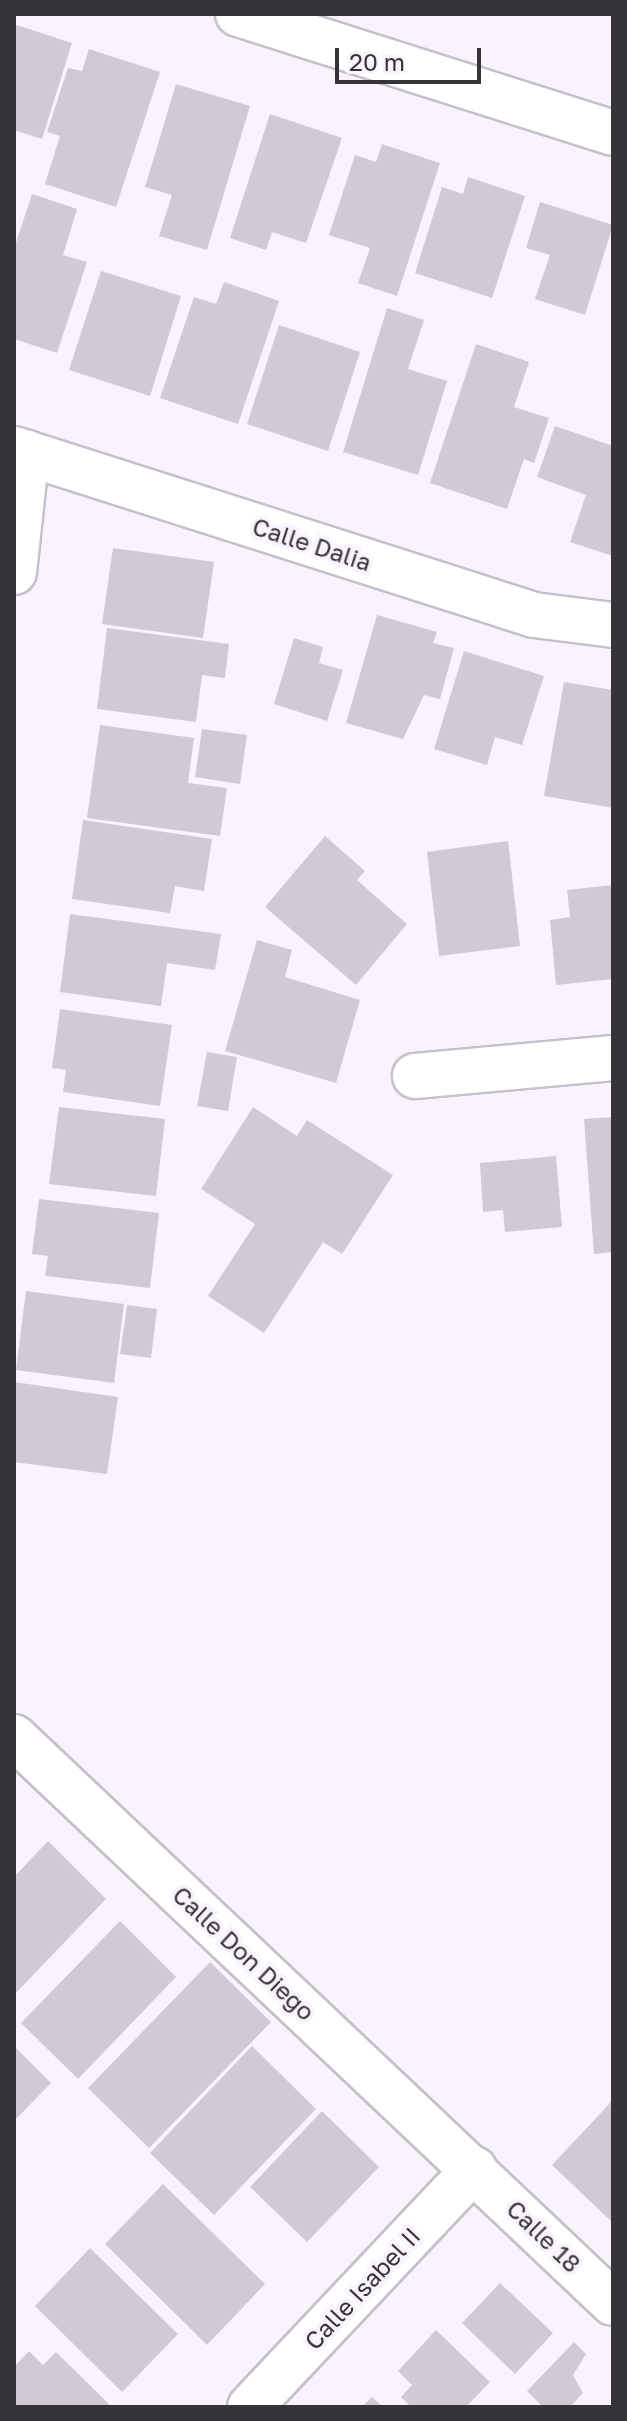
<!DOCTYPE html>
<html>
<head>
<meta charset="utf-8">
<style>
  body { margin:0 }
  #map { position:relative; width:627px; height:2421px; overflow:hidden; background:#f9f3fd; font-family:"Golos Text",sans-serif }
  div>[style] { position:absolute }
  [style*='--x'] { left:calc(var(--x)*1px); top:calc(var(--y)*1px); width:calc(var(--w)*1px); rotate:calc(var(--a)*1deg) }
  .building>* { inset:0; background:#cfcad3 }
  .roads { filter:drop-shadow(2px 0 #c5c0c9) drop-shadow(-2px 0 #c5c0c9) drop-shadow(0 2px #c5c0c9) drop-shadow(0 -2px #c5c0c9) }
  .minor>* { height:44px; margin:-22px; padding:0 22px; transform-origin:22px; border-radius:22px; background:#fff }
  span { translate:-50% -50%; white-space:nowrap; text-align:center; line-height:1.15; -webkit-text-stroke:8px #f9f3fd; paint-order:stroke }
  .street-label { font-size:24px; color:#363438 }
  .frame { position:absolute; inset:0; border:16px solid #363438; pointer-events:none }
  .scale { position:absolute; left:335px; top:48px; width:146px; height:36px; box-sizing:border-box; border:4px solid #363438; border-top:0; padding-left:10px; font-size:24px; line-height:28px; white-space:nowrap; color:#363438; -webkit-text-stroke:6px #f9f3fd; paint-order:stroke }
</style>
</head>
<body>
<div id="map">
  <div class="building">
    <div style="clip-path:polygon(14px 24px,72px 43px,42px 139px,14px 130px)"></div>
    <div style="clip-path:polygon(89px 49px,160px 72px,116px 207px,45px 184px,60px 136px,47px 132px,68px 68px,82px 71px)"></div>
    <div style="clip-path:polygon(176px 84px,250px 106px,207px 250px,159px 236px,172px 195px,145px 187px)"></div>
    <div style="clip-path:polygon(270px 114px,342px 138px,306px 243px,272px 232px,266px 250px,230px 238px)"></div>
    <div style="clip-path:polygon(382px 144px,440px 163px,397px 296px,358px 283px,370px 248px,329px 235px,355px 155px,376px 162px)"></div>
    <div style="clip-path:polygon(468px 177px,525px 196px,492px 298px,415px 273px,442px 187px,463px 194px)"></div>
    <div style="clip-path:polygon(32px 194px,77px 209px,63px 255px,87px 262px,57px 353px,14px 339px,14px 249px)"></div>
    <div style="clip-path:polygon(540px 202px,613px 225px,585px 315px,535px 299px,550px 255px,526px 248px)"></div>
    <div style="clip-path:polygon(101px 271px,181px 296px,150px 396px,69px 370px)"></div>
    <div style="clip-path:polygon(224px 282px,279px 301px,238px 424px,160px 398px,194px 297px,216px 304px)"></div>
    <div style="clip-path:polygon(387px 308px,424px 320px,408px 369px,447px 381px,418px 475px,343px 452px)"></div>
    <div style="clip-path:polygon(279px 325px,360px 352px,328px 451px,247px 424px)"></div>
    <div style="clip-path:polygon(476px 344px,529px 362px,514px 407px,549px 418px,534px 463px,524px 459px,507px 509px,430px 483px)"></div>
    <div style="clip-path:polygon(555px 426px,613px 446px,613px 556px,570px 542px,586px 495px,537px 477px)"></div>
    <div style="clip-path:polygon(113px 548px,214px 562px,203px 638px,102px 624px)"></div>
    <div style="clip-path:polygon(377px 615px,437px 632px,433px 643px,454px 648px,440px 699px,424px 695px,403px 739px,346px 723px)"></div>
    <div style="clip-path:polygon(107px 628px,229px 644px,225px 678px,202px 675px,196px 722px,97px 709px)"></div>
    <div style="clip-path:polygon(294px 638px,323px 647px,319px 663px,343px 670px,327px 721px,274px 704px)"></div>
    <div style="clip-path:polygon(464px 651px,544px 676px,522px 745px,495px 737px,487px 765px,434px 749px)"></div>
    <div style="clip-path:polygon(564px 682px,613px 690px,613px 808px,544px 796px)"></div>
    <div style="clip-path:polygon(100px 725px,194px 738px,188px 783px,227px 788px,220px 836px,87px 818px)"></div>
    <div style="clip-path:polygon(202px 729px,247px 735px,240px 784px,195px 777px)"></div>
    <div style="clip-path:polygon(83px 820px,212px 839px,204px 891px,175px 886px,170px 913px,72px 899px)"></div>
    <div style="clip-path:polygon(325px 836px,365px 871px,357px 880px,407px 924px,356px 985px,265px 907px)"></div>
    <div style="clip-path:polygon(508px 841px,520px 946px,439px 956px,427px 852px)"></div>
    <div style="clip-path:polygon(613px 885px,613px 979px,556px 985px,550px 920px,570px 917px,567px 890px)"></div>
    <div style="clip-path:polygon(70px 914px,221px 934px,215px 970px,167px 963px,161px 1006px,60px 992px)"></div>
    <div style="clip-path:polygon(257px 940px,292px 950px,285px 977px,360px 1000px,336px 1083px,225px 1051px)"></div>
    <div style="clip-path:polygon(60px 1009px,172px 1025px,160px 1106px,63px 1092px,66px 1070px,52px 1068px)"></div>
    <div style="clip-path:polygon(207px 1052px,237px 1057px,228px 1111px,197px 1106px)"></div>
    <div style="clip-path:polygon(59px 1107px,165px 1119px,156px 1196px,49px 1184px)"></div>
    <div style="clip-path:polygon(253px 1107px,297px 1136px,307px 1120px,393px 1175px,342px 1254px,323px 1242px,264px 1333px,208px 1296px,255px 1224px,201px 1189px)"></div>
    <div style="clip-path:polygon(613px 1117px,613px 1252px,594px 1254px,584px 1119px)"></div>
    <div style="clip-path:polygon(556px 1156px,562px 1227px,505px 1232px,503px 1210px,483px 1212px,480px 1163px)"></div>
    <div style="clip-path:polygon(39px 1199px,159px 1213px,150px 1288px,45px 1276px,48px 1256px,32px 1254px)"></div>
    <div style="clip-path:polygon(26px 1291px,124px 1304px,114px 1383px,16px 1370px)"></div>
    <div style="clip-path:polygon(127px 1305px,157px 1309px,151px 1358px,120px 1354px)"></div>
    <div style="clip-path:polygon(14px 1382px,118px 1397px,107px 1474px,14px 1462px)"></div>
    <div style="clip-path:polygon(48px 1841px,106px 1899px,14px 1995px,14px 1877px)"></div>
    <div style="clip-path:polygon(120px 1921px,176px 1977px,78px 2079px,21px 2023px)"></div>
    <div style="clip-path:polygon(210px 1962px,271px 2022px,149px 2148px,88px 2088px)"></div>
    <div style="clip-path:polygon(14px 2046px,51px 2083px,14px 2121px)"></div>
    <div style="clip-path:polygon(252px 2046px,316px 2109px,214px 2215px,150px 2153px)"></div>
    <div style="clip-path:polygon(613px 2100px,613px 2223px,552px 2165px)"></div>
    <div style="clip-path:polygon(322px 2111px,379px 2167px,307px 2242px,250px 2187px)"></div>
    <div style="clip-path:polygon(163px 2184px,265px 2284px,207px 2345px,105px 2244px)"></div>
    <div style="clip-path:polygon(90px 2248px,178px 2334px,122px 2392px,35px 2306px)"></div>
    <div style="clip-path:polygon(500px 2283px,553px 2333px,515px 2374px,462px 2323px)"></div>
    <div style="clip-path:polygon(436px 2330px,490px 2382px,466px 2407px,411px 2407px,401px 2397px,412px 2385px,398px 2371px)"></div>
    <div style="clip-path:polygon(574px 2342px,586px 2354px,573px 2375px,583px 2393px,570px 2407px,543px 2407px,527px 2391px)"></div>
    <div style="clip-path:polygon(29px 2351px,43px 2365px,56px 2352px,112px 2407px,14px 2407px,14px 2367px)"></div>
    <div style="clip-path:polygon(372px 2397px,383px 2407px,362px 2407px)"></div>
  </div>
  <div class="roads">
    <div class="minor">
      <div style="--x:238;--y:14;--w:393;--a:17.6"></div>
      <div style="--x:14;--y:449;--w:546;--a:17.7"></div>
      <div style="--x:534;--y:615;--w:80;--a:7.2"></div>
      <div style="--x:14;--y:572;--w:120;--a:-83.8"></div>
      <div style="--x:415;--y:1076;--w:199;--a:-5.2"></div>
      <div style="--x:14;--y:1737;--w:824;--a:43.38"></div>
      <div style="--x:250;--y:2407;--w:327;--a:-46.7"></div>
    </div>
  </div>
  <div class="street-label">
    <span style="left:312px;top:544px;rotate:18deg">Calle Dalia</span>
    <span style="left:244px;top:1953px;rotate:43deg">Calle Don Diego</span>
    <span style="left:544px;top:2236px;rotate:44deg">Calle 18</span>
    <span style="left:362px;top:2288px;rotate:-47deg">Calle Isabel II</span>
  </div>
  <div class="frame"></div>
  <div class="scale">20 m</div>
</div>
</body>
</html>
